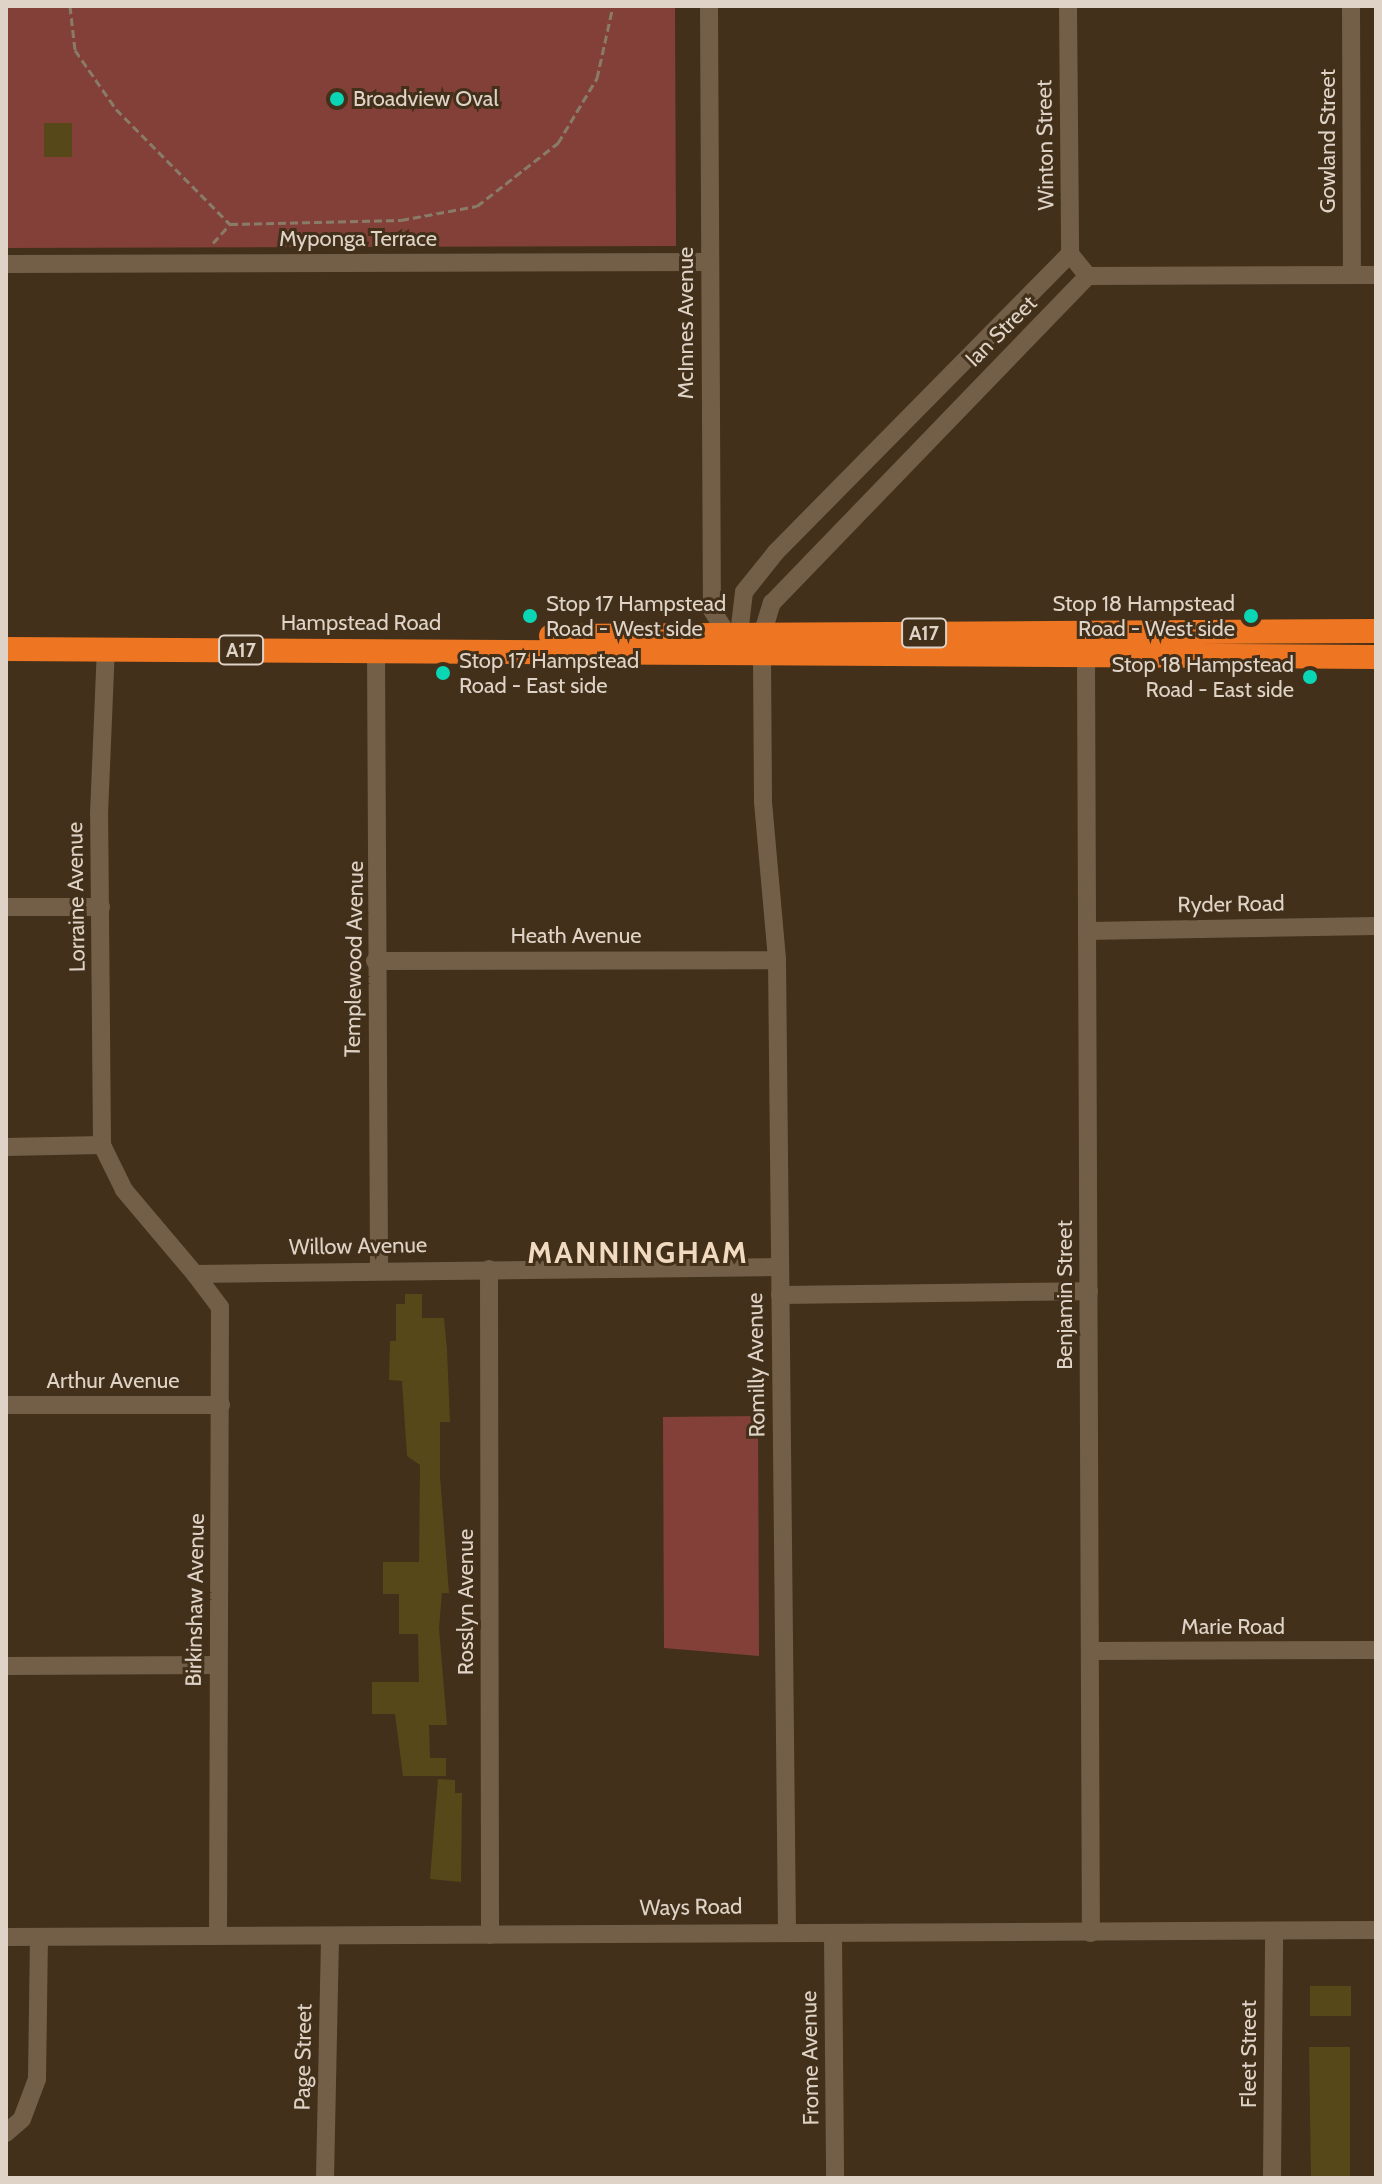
<!DOCTYPE html>
<html>
<head>
<meta charset="utf-8">
<style>
  body { margin:0 }
  #map { position:relative; width:1382px; height:2184px; overflow:hidden; background:#42301a; font-family:Cabin,sans-serif }
  div>[style] { position:absolute }
  [style*='--x'] { left:calc(var(--x)*1px); top:calc(var(--y)*1px); width:calc(var(--w)*1px); rotate:calc(var(--a)*1deg) }
  .green>* { inset:0; background:#824038 }
  .building>* { inset:0; background:#564819 }
  .path>* { height:3px; margin-top:-1.5px; transform-origin:0; background:repeating-linear-gradient(90deg,#8a7b69 0 8px,transparent 0 12px) }
  .minor>* { height:18px; margin:-9px; padding:0 9px; transform-origin:9px; border-radius:9px; background:#735f48 }
  .highway>* { height:24px; margin:-12px; padding:0 12px; transform-origin:12px; border-radius:12px; background:#ee7622 }
  .dots>* { width:22px; height:22px; translate:-50% -50%; box-sizing:border-box; border:4px solid #42301a; border-radius:50% }
  span { translate:-50% -50%; white-space:nowrap; text-align:center; line-height:1.15; -webkit-text-stroke:6px #42301a; paint-order:stroke }
  .shield-label span { padding:2px 6px; background:#42301a; border:2px solid; border-radius:6px; -webkit-text-stroke-width:0 }
  .shield-label { font-size:20px; color:#ded3c6; font-weight:700 }
  .poi-label { font-size:22px; color:#ded3c6 }
  .left { translate:0 -50%; text-align:left }
  .right { translate:-100% -50%; text-align:right }
  .street-label { font-size:22px; color:#ded3c6 }
  .district-label { font-size:30px; color:#f1dabf; font-weight:700; letter-spacing:2px }
  .frame { position:absolute; inset:0; border:8px solid #ded3c6; pointer-events:none }
</style>
</head>
<body>
<div id="map">
  <div class="green">
    <div style="clip-path:polygon(6px 6px,675px 6px,676px 246px,6px 248px)"></div>
    <div style="clip-path:polygon(758px 1416px,759px 1656px,664px 1648px,663px 1417px)"></div>
  </div>
  <div class="building">
    <div style="clip-path:polygon(44px 123px,72px 123px,72px 157px,44px 157px)"></div>
    <div style="clip-path:polygon(405px 1294px,422px 1294px,422px 1318px,444px 1318px,447px 1350px,450px 1422px,440px 1422px,440px 1476px,449px 1593px,442px 1593px,439px 1628px,447px 1725px,429px 1725px,430px 1758px,446px 1758px,446px 1776px,403px 1776px,395px 1714px,372px 1714px,372px 1682px,419px 1682px,418px 1634px,399px 1634px,399px 1594px,383px 1594px,383px 1562px,419px 1562px,420px 1465px,407px 1456px,402px 1381px,389px 1380px,390px 1341px,396px 1341px,396px 1304px,405px 1304px)"></div>
    <div style="clip-path:polygon(438px 1779px,455px 1780px,455px 1793px,462px 1793px,461px 1882px,430px 1879px)"></div>
    <div style="clip-path:polygon(1310px 1986px,1351px 1986px,1351px 2016px,1310px 2016px)"></div>
    <div style="clip-path:polygon(1309px 2047px,1350px 2047px,1350px 2178px,1311px 2178px)"></div>
  </div>
  <div class="path">
    <div style="--x:70;--y:6;--w:44;--a:83.5"></div>
    <div style="--x:75;--y:50;--w:72;--a:55.2"></div>
    <div style="--x:116;--y:109;--w:162;--a:45.3"></div>
    <div style="--x:213;--y:243;--w:25;--a:-48"></div>
    <div style="--x:230;--y:224;--w:171;--a:-1.3"></div>
    <div style="--x:401;--y:220;--w:77;--a:-10.4"></div>
    <div style="--x:477;--y:206;--w:103;--a:-37.9"></div>
    <div style="--x:558;--y:143;--w:76;--a:-59"></div>
    <div style="--x:597;--y:78;--w:74;--a:-77.5"></div>
  </div>
  <div class="minor">
    <div style="--x:709;--y:6;--w:604;--a:89.72"></div>
    <div style="--x:712;--y:610;--w:31;--a:58"></div>
    <div style="--x:1068;--y:6;--w:248;--a:89.5"></div>
    <div style="--x:1070;--y:254;--w:28;--a:51"></div>
    <div style="--x:1351;--y:6;--w:269;--a:89.8"></div>
    <div style="--x:6;--y:264;--w:704;--a:-0.16"></div>
    <div style="--x:739;--y:634;--w:42;--a:-83.2"></div>
    <div style="--x:744;--y:592;--w:51;--a:-51.3"></div>
    <div style="--x:776;--y:552;--w:419;--a:-45.4"></div>
    <div style="--x:762;--y:635;--w:34;--a:-73"></div>
    <div style="--x:772;--y:603;--w:455;--a:-46"></div>
    <div style="--x:1088;--y:276;--w:288;--a:-0.2"></div>
    <div style="--x:376;--y:650;--w:618;--a:89.72"></div>
    <div style="--x:762;--y:657;--w:145;--a:89.6"></div>
    <div style="--x:763;--y:802;--w:159;--a:84.9"></div>
    <div style="--x:777;--y:960;--w:968;--a:89.41"></div>
    <div style="--x:1086;--y:658;--w:1275;--a:89.78"></div>
    <div style="--x:6;--y:907;--w:95;--a:0"></div>
    <div style="--x:1087;--y:931;--w:289;--a:-1"></div>
    <div style="--x:375;--y:961;--w:402;--a:-0.1"></div>
    <div style="--x:102;--y:1145;--w:331;--a:-90.5"></div>
    <div style="--x:99;--y:814;--w:165;--a:-87.6"></div>
    <div style="--x:6;--y:1147;--w:96;--a:-1.2"></div>
    <div style="--x:102;--y:1145;--w:50;--a:63.9"></div>
    <div style="--x:124;--y:1190;--w:110;--a:49.8"></div>
    <div style="--x:195;--y:1274;--w:583;--a:-0.69"></div>
    <div style="--x:489;--y:1269;--w:666;--a:89.91"></div>
    <div style="--x:195;--y:1274;--w:41;--a:52.9"></div>
    <div style="--x:220;--y:1307;--w:628;--a:90.18"></div>
    <div style="--x:780;--y:1295;--w:309;--a:-0.7"></div>
    <div style="--x:6;--y:1405;--w:215;--a:0"></div>
    <div style="--x:1090;--y:1651;--w:286;--a:-0.2"></div>
    <div style="--x:6;--y:1666;--w:212;--a:-0.3"></div>
    <div style="--x:6;--y:1937;--w:1370;--a:-0.29"></div>
    <div style="--x:833;--y:1937;--w:241;--a:89.5"></div>
    <div style="--x:6;--y:2133;--w:21;--a:-41"></div>
    <div style="--x:22;--y:2119;--w:43;--a:-69.4"></div>
    <div style="--x:37;--y:2079;--w:142;--a:-89.2"></div>
    <div style="--x:325;--y:2178;--w:241;--a:-88.8"></div>
    <div style="--x:1272;--y:2178;--w:247;--a:-89.5"></div>
  </div>
  <div class="highway">
    <div style="--x:551;--y:636;--w:825;--a:-0.35"></div>
    <div style="--x:6;--y:649;--w:1370;--a:0.33"></div>
  </div>
  <div class="dots">
    <div style="left:337px;top:99px;background:#0ad5b5"></div>
    <div style="left:530px;top:616px;background:#0ad5b5"></div>
    <div style="left:1251px;top:616px;background:#0ad5b5"></div>
    <div style="left:443px;top:673px;background:#0ad5b5"></div>
    <div style="left:1310px;top:677px;background:#0ad5b5"></div>
  </div>
  <div class="shield-label">
    <span style="left:924px;top:633px">A17</span>
    <span style="left:241px;top:650px">A17</span>
  </div>
  <div class="poi-label">
    <span class="left" style="left:353px;top:99px">Broadview Oval</span>
    <span class="left" style="left:546px;top:616px">Stop 17 Hampstead<br>Road - West side</span>
    <span class="right" style="left:1235px;top:616px">Stop 18 Hampstead<br>Road - West side</span>
    <span class="left" style="left:459px;top:673px">Stop 17 Hampstead<br>Road - East side</span>
    <span class="right" style="left:1294px;top:677px">Stop 18 Hampstead<br>Road - East side</span>
  </div>
  <div class="street-label">
    <span style="left:1328px;top:141px;rotate:-90deg">Gowland Street</span>
    <span style="left:1045px;top:145px;rotate:-91deg">Winton Street</span>
    <span style="left:358px;top:239px">Myponga Terrace</span>
    <span style="left:686px;top:323px;rotate:-90deg">McInnes Avenue</span>
    <span style="left:1001px;top:331px;rotate:-45deg">Ian Street</span>
    <span style="left:361px;top:623px">Hampstead Road</span>
    <span style="left:76px;top:897px;rotate:-91deg">Lorraine Avenue</span>
    <span style="left:1231px;top:904px;rotate:-1deg">Ryder Road</span>
    <span style="left:576px;top:936px">Heath Avenue</span>
    <span style="left:354px;top:959px;rotate:-89deg">Templewood Avenue</span>
    <span style="left:358px;top:1246px;rotate:-1deg">Willow Avenue</span>
    <span style="left:1065px;top:1295px;rotate:-90deg">Benjamin Street</span>
    <span style="left:756px;top:1365px;rotate:-91deg">Romilly Avenue</span>
    <span style="left:113px;top:1381px">Arthur Avenue</span>
    <span style="left:195px;top:1600px;rotate:-89deg">Birkinshaw Avenue</span>
    <span style="left:466px;top:1602px;rotate:-90deg">Rosslyn Avenue</span>
    <span style="left:1233px;top:1627px">Marie Road</span>
    <span style="left:691px;top:1907px;rotate:-1deg">Ways Road</span>
    <span style="left:1249px;top:2054px;rotate:-90deg">Fleet Street</span>
    <span style="left:303px;top:2057px;rotate:-89deg">Page Street</span>
    <span style="left:810px;top:2058px;rotate:-91deg">Frome Avenue</span>
  </div>
  <div class="district-label">
    <span style="left:638px;top:1253px">MANNINGHAM</span>
  </div>
  <div class="frame"></div>
</div>
</body>
</html>
